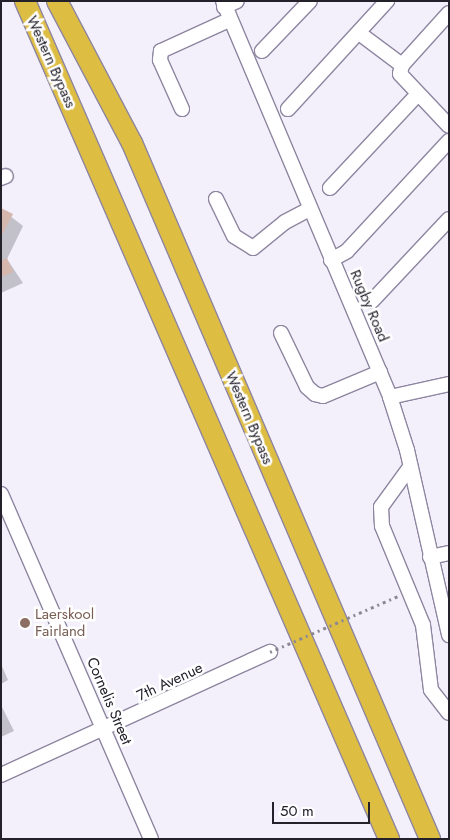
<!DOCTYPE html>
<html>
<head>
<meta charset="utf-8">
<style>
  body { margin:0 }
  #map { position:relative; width:450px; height:840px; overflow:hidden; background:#f3f0fb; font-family:Jost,sans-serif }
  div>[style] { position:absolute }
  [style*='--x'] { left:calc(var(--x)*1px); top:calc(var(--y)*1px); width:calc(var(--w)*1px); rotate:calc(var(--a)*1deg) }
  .shadow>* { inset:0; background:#0003 }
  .building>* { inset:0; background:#d6b7ae }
  .roads { filter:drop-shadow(1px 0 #8e86a0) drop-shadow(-1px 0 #8e86a0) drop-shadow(0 1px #8e86a0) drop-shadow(0 -1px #8e86a0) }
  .minor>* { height:14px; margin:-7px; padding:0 7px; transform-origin:7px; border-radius:7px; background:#fff }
  .highway>* { height:20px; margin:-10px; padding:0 10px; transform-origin:10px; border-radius:10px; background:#debd43 }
  .path-bridge>* { height:2.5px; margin-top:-1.25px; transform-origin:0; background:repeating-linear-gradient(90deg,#8a8791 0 2.5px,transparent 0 6.5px) }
  .dots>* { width:14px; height:14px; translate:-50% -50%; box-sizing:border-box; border:2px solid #fff; border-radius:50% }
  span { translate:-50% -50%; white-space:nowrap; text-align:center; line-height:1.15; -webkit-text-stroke:5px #fff; paint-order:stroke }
  .street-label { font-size:15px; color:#24212b }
  .education-label { font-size:15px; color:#785e54 }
  .left { translate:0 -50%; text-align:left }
  .frame { position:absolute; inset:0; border:2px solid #24212b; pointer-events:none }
  .scale { position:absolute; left:272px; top:802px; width:98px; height:22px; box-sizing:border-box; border:2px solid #24212b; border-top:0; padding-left:6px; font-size:15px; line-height:18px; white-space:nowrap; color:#24212b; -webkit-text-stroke:4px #fff; paint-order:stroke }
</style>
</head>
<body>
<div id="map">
  <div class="shadow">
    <div style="clip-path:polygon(1px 209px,23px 226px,7px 259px,23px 283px,1px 293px)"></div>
    <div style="clip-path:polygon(1px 664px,8px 680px,1px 684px)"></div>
    <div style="clip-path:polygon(1px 705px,14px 731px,1px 737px)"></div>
  </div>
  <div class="building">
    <div style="clip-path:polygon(1px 208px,13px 214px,1px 237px)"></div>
    <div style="clip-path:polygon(7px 258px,13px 272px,1px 277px,1px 261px)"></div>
  </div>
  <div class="roads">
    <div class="minor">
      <div style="--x:223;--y:1;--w:430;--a:67.1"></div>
      <div style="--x:390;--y:397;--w:56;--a:72.2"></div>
      <div style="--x:407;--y:450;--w:190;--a:77.2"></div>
      <div style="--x:224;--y:7;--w:14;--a:-25"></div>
      <div style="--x:449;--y:13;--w:70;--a:132.1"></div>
      <div style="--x:402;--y:65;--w:9;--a:103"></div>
      <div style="--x:400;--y:74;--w:71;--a:46.7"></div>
      <div style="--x:359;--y:33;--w:54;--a:36.7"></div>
      <div style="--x:262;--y:51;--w:69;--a:-46.2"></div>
      <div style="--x:182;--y:109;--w:54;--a:-114.2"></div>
      <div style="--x:160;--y:60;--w:9;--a:-84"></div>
      <div style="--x:161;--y:51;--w:75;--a:-24.5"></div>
      <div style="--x:288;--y:109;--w:147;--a:-47.5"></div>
      <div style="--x:1;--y:178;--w:5;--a:-22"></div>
      <div style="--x:330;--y:188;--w:127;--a:-46.9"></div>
      <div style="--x:216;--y:199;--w:41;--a:64.1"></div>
      <div style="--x:234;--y:236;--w:22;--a:32"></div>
      <div style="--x:253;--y:248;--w:41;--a:-39.1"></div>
      <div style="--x:285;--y:222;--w:27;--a:-28"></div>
      <div style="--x:331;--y:260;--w:18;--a:-29"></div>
      <div style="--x:347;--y:251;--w:150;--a:-47.2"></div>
      <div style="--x:372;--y:301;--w:112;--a:-46.8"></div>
      <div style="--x:281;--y:333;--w:60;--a:64.3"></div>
      <div style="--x:307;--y:387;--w:11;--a:41"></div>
      <div style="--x:315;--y:394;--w:8;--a:14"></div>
      <div style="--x:323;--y:396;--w:62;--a:-22.8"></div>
      <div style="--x:390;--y:397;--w:60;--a:-12.4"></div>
      <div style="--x:410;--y:467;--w:49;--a:125.9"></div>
      <div style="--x:381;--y:507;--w:19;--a:87"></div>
      <div style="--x:382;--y:526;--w:107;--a:67.5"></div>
      <div style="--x:423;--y:625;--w:65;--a:83"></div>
      <div style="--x:431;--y:690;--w:29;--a:52"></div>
      <div style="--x:1;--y:494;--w:376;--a:66.5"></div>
      <div style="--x:430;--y:557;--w:19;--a:-12"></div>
      <div style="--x:1;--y:775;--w:296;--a:-24.6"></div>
    </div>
    <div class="highway">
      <div style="--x:25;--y:1;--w:914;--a:66.52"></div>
      <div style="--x:57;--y:1;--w:161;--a:62.2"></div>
      <div style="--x:132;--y:143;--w:757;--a:66.82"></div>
    </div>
  </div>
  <div class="path-bridge">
    <div style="--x:270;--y:652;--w:140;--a:-23.6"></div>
  </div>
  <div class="dots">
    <div style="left:25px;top:623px;background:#8d6e63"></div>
  </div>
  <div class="street-label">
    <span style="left:51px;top:62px;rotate:66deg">Western Bypass</span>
    <span style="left:369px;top:306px;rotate:67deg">Rugby Road</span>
    <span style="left:249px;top:418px;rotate:67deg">Western Bypass</span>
    <span style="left:170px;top:682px;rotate:-25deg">7th Avenue</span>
    <span style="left:109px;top:701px;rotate:67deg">Cornelis Street</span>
  </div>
  <div class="education-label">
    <span class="left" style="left:35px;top:623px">Laerskool<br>Fairland</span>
  </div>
  <div class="frame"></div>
  <div class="scale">50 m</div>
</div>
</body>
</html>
